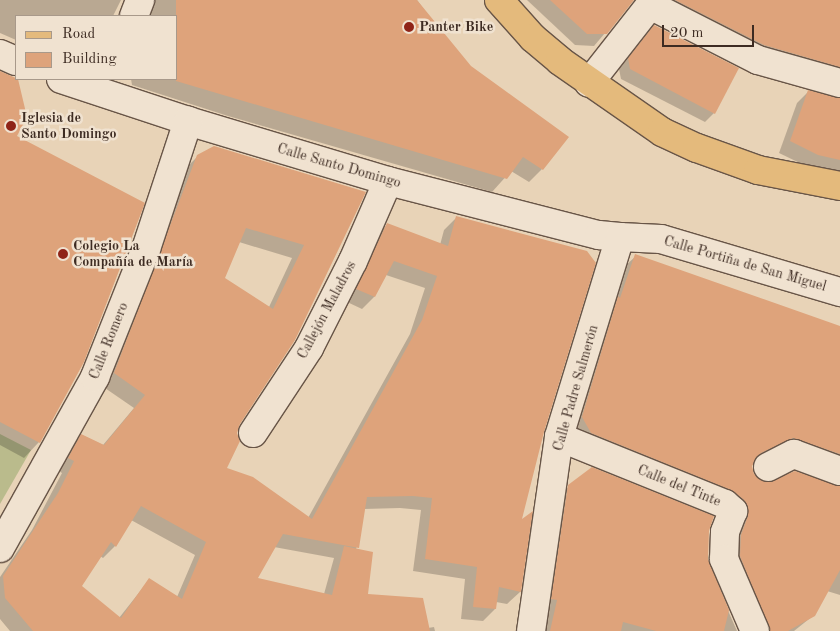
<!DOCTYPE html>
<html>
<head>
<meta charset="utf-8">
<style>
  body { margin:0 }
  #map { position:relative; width:840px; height:631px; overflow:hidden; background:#e8d3b7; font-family:"Old Standard TT",serif }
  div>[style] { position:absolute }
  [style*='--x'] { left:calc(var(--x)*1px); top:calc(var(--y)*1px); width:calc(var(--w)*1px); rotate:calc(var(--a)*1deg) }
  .green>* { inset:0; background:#babb8c }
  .shadow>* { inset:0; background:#0003 }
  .building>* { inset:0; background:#dea37b }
  .roads { filter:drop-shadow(1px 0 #685547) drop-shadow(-1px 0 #685547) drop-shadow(0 1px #685547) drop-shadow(0 -1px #685547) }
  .minor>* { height:28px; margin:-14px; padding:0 14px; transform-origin:14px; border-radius:14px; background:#f0e2d0 }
  .secondary>* { height:28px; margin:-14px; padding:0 14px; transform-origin:14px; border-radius:14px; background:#f0e2d0 }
  .primary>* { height:28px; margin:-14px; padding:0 14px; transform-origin:14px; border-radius:14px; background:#e4ba7c }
  .dots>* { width:14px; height:14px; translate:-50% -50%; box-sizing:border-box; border:2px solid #f0e2d0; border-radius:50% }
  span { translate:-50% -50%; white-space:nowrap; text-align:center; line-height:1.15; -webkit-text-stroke:5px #f0e2d0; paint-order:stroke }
  .poi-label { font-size:14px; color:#3d2b22; font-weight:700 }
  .left { translate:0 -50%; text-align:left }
  .street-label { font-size:14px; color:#3d2b22 }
  .legend { position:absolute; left:15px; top:15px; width:162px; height:65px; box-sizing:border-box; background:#f0e2d0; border:1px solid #a8998a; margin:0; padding:6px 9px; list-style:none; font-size:15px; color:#3d2b22 }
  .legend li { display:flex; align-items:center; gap:10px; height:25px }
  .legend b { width:25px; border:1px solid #a8998a }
  .scale { position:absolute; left:662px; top:25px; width:92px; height:22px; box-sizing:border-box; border:2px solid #3d2b22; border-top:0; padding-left:6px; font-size:15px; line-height:18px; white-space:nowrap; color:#3d2b22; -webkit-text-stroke:4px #f0e2d0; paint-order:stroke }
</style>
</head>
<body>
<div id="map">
  <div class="green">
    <div style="clip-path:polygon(0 434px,31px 450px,0 504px)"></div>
  </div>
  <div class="shadow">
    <div style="clip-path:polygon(0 0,121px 0,113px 16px,16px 16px,16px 40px,0 33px)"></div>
    <div style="clip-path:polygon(133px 0,417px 0,542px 169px,529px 182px,511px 171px,492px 192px,228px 116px,132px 85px,131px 79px,176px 79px,176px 16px,141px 16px)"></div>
    <div style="clip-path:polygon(527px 0,633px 0,594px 46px,575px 45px)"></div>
    <div style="clip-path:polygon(653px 0,840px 0,840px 87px)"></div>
    <div style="clip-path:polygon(655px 26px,714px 113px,705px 122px,621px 79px,619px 69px)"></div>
    <div style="clip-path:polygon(0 79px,15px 136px,39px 442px,24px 458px,0 445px)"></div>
    <div style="clip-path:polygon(808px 92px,840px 98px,840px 173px,806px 166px,779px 153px,797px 103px)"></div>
    <div style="clip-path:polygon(evenodd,198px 156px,364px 193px,239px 424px,225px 468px,308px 518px,410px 334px,425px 288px,386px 275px,374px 297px,362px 309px,345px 301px,374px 237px,387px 225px,440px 245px,444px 230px,457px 217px,543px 432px,520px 522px,520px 592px,507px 604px,496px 602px,495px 609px,483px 621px,461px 619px,465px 579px,413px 571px,421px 510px,400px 508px,364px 509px,356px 550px,367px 595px,428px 628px,434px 627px,435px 631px,10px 631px,0 619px,0 577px,32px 530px,62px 473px,57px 470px,69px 448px,82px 435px,103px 445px,134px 408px,102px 386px,185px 169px,198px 156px,239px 242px,292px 258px,269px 307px,223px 279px,239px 242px,198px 156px,131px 520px,195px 555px,177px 597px,149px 580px,119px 618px,80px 586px,100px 556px,103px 558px,115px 546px,131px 520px,198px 156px,274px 547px,334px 558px,324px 594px,256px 579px,274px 547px)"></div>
    <div style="clip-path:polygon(636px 256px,840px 328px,840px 471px,782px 449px,755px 461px,751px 466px,753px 475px,766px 484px,840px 489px,840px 595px,827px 591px,814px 615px,794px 631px,755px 631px,730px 567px,733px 510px,571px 428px,625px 266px)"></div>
    <div style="clip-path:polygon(569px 486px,708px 531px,708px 565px,737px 631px,542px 631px,558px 497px)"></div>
  </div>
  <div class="building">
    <div style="clip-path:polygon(176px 0,417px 0,471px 66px,569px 137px,543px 170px,523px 157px,507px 179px,176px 81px)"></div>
    <div style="clip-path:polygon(550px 0,634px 0,607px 34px,587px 34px)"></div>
    <div style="clip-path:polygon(675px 0,840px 0,840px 67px,764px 45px)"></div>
    <div style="clip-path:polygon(654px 25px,739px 68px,715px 114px,630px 69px,628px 58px)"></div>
    <div style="clip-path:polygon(0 71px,18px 79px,27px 117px,17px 136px,145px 203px,84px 362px,40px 443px,0 422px)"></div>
    <div style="clip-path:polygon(808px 90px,840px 98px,840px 160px,818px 155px,790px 141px)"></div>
    <div style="clip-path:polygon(evenodd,214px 146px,366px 192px,295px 340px,240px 424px,237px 433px,240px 441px,227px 468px,253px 477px,312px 519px,422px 320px,437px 276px,394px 261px,375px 297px,356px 289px,387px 223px,448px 246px,456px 216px,587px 251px,596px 263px,544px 432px,522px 519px,533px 511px,521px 592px,499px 587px,496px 609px,473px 607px,477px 567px,425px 559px,432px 498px,413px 496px,367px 497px,359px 548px,283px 534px,258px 578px,332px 595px,344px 546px,373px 552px,368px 594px,423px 598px,430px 631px,33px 631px,5px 598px,3px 576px,58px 493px,74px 461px,68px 458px,81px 434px,104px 445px,145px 395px,114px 373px,197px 155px,214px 146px,246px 228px,304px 245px,273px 309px,225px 278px,246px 228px,214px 146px,141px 506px,206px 542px,182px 599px,149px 578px,121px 618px,82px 586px,111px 542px,116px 547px,141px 506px)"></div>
    <div style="clip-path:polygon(635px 254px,840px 326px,840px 454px,793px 438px,761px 453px,752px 466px,754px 474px,767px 482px,795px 471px,840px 486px,840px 570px,815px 616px,788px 631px,770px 631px,740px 556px,741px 535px,748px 516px,748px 507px,743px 499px,731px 490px,591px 433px,582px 417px,618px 296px,620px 298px)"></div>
    <div style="clip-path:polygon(592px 467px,714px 516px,709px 531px,708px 559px,729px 610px,724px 631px,656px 631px,623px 622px,621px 631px,550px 631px,557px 600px,551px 599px,568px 485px)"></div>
  </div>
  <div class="roads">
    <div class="minor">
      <div style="--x:650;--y:5;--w:121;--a:27"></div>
      <div style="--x:758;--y:60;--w:85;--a:15.7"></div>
      <div style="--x:134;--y:16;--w:17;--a:-69"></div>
      <div style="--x:0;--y:54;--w:17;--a:24"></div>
      <div style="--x:61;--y:79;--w:134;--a:18.3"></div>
      <div style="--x:188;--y:121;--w:209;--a:16.7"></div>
      <div style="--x:388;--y:181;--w:218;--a:14.4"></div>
      <div style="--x:599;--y:235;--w:21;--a:5"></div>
      <div style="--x:620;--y:237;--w:209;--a:107"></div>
      <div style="--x:559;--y:437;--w:196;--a:98.2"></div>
      <div style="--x:589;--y:83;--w:105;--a:-51.9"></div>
      <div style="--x:253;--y:433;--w:102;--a:-56.6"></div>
      <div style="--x:309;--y:348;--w:97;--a:-63.2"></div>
      <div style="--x:353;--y:261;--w:87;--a:-66.4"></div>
      <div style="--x:559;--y:437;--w:179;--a:22"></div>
      <div style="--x:725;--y:504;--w:11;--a:41"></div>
      <div style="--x:733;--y:511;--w:22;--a:111"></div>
      <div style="--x:725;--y:532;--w:27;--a:92"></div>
      <div style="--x:724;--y:559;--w:78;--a:66.7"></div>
      <div style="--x:768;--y:467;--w:29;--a:-27"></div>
      <div style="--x:794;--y:454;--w:49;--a:20.3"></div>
      <div style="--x:0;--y:548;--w:196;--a:-60.9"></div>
      <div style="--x:95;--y:377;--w:138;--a:-68.3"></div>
      <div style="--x:146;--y:249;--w:135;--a:-71.8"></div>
    </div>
    <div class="secondary">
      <div style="--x:620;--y:237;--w:41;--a:2.8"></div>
      <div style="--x:661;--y:239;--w:187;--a:16.5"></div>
    </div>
    <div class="primary">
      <div style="--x:499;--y:0;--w:51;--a:48.2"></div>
      <div style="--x:533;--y:38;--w:35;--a:40"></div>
      <div style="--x:560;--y:61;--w:124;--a:34.8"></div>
      <div style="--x:662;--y:132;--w:38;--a:25"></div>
      <div style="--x:697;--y:148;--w:65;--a:19.8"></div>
      <div style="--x:758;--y:170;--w:84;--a:11"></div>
    </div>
  </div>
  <div class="dots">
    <div style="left:409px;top:27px;background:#8f2418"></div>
    <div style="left:11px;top:126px;background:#8f2418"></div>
    <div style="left:63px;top:254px;background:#8f2418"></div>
  </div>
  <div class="poi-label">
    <span class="left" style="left:419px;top:27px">Panter Bike</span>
    <span class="left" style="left:21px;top:126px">Iglesia de<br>Santo Domingo</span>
    <span class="left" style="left:73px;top:254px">Colegio La<br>Compañía de María</span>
  </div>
  <div class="street-label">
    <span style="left:339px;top:166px;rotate:16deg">Calle Santo Domingo</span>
    <span style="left:745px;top:264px;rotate:16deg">Calle Portiña de San Miguel</span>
    <span style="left:327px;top:310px;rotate:-62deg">Callejón Maladros</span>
    <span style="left:109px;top:341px;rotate:-68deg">Calle Romero</span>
    <span style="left:576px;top:388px;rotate:-74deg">Calle Padre Salmerón</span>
    <span style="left:679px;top:486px;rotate:22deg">Calle del Tinte</span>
  </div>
  <ul class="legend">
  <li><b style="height:6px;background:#e4ba7c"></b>Road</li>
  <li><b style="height:14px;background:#dea37b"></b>Building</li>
  </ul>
  <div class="scale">20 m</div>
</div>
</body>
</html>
